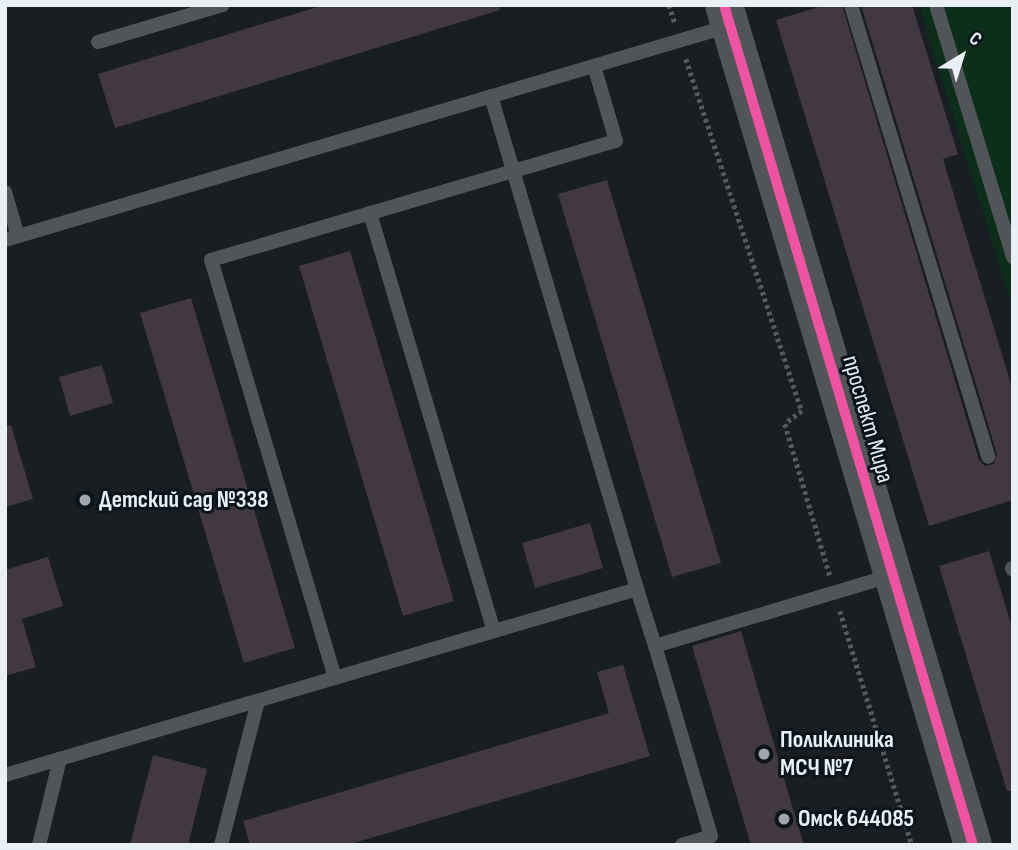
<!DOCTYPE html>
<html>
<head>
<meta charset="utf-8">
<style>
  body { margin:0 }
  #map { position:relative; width:1018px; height:850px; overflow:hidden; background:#191e22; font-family:"Sofia Sans Condensed",sans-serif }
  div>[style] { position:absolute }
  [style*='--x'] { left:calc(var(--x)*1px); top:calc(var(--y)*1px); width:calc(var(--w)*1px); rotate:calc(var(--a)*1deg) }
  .green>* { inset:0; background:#0c2e1b }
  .building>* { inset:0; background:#413840 }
  .path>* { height:4.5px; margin-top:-2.25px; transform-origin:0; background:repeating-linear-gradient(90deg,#565a5d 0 3.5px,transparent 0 7px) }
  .lane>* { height:14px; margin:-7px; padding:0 7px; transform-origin:7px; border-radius:7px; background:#525558 }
  .secondary>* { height:38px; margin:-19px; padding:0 19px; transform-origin:19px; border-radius:19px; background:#525558 }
  .cycleway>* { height:10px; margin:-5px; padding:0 5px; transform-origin:5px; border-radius:5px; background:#f153a3 }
  .dots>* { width:19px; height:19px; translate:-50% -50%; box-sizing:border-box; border:4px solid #0c151c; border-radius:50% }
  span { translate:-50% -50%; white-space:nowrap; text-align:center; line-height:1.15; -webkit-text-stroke:6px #0c151c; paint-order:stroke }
  .street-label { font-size:24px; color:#e9f0f5 }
  .poi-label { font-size:24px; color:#e9f0f5; font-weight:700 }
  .left { translate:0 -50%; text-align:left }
  .frame { position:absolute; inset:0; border:7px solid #e9f0f5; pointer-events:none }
  .north { position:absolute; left:927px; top:21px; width:70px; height:70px; -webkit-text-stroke:5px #0c151c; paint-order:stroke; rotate:38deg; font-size:19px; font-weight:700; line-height:28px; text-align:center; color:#e9f0f5 }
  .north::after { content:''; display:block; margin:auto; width:24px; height:32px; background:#e9f0f5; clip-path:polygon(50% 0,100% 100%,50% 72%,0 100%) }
</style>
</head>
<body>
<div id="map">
  <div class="green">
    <div style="clip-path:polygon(919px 5px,1013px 5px,1013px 310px)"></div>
  </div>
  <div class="building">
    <div style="clip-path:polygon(324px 5px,499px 5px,500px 10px,115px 128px,98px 74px)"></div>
    <div style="clip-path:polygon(825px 5px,842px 5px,979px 460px,985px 466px,994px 464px,997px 454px,861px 5px,912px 5px,958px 154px,943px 159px,1013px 391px,1013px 500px,929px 526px,776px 20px)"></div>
    <div style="clip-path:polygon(607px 180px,721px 563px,672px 577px,558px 194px)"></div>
    <div style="clip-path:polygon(350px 251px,454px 601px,403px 616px,299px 266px)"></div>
    <div style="clip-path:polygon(191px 298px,295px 648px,244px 663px,140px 313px)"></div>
    <div style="clip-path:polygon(102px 365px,113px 403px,70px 416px,59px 377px)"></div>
    <div style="clip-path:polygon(11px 425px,33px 499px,5px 507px,5px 426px)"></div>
    <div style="clip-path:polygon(590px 523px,603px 568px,535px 588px,522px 543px)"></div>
    <div style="clip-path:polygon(989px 551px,1013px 631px,1013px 791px,1007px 791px,939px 566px)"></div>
    <div style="clip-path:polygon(48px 557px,63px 606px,22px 619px,36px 667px,5px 676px,5px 570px)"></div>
    <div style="clip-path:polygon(741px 631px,785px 782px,804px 845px,751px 845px,692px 646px)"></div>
    <div style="clip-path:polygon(623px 665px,650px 756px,347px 845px,250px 845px,243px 821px,609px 713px,597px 672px)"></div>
    <div style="clip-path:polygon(153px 755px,207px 769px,188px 845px,130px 845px)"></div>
  </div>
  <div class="path">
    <div style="--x:669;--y:5;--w:20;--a:72"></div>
    <div style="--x:686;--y:59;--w:371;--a:71.8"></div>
    <div style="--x:802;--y:411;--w:21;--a:143"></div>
    <div style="--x:785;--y:424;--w:159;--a:73.5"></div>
    <div style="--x:840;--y:611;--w:245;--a:72.9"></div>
  </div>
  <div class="lane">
    <div style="--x:851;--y:5;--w:472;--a:73.1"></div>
    <div style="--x:936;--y:5;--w:264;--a:73"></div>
    <div style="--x:98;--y:42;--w:130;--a:-16.5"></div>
    <div style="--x:491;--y:96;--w:514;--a:73.5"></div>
    <div style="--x:5;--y:192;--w:46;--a:73.5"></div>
    <div style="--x:370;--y:213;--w:436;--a:73.5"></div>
    <div style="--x:5;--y:240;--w:755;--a:-16.47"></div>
    <div style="--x:1012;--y:568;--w:2;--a:63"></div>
    <div style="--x:335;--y:678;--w:436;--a:-106.5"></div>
    <div style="--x:211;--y:260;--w:422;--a:-16.4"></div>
    <div style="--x:616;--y:141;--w:78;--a:-106.3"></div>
    <div style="--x:5;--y:775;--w:659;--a:-16.4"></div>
    <div style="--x:637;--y:589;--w:60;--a:72.5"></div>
    <div style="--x:39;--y:845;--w:89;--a:-76.3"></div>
    <div style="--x:221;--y:845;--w:149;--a:-75.6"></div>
    <div style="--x:682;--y:845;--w:30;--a:-17"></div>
    <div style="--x:711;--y:836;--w:198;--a:-106.4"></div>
    <div style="--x:655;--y:646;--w:245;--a:-16.6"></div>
  </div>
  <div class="secondary">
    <div style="--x:724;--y:5;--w:876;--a:73.49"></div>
  </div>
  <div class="cycleway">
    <div style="--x:724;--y:5;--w:876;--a:73.49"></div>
  </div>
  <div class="dots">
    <div style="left:85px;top:500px;background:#a0a6ab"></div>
    <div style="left:764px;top:754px;background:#a0a6ab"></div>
    <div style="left:784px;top:819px;background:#a0a6ab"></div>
  </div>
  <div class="street-label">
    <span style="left:868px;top:419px;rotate:74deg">проспект Мира</span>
  </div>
  <div class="poi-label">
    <span class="left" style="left:99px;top:500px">Детский сад №338</span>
    <span class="left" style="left:780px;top:754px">Поликлиника<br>МСЧ №7</span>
    <span class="left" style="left:798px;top:819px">Омск 644085</span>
  </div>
  <div class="frame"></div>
  <div class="north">С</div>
</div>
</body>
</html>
